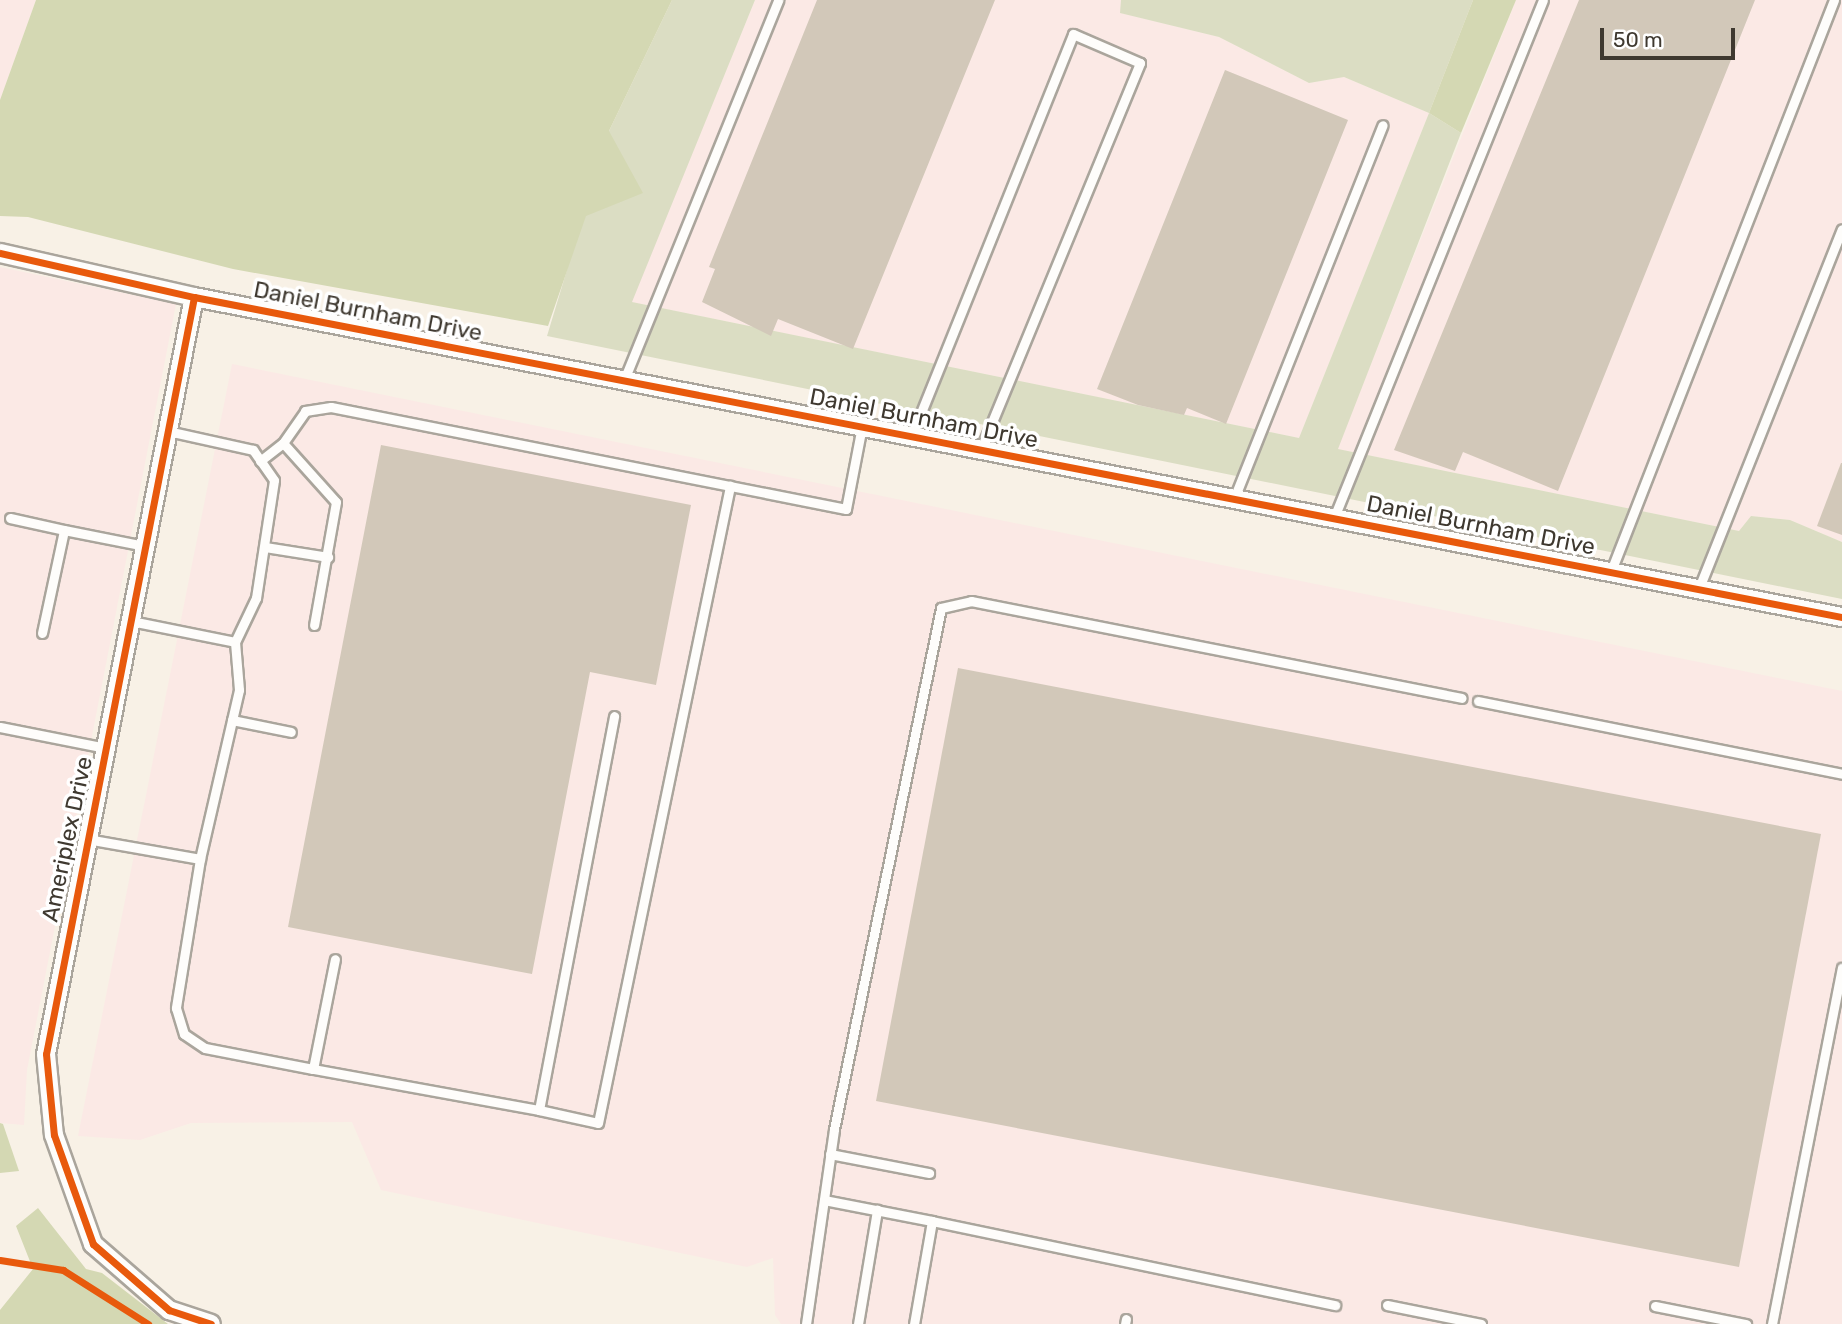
<!DOCTYPE html>
<html>
<head>
<meta charset="utf-8">
<style>
  body { margin:0 }
  #map { position:relative; width:1842px; height:1324px; overflow:hidden; background:#f8f1e6; font-family:Rubik,sans-serif }
  div>[style] { position:absolute }
  [style*='--x'] { left:calc(var(--x)*1px); top:calc(var(--y)*1px); width:calc(var(--w)*1px); rotate:calc(var(--a)*1deg) }
  .industrial>* { inset:0; background:#fbe9e5 }
  .green>* { inset:0; background:#dbddc3 }
  .forest>* { inset:0; background:#d4d8b3 }
  .building>* { inset:0; background:#d2c8b9 }
  .roads { filter:drop-shadow(2px 0 #aaa59c) drop-shadow(-2px 0 #aaa59c) drop-shadow(0 2px #aaa59c) drop-shadow(0 -2px #aaa59c) }
  .lane>* { height:9px; margin:-4.5px; padding:0 4.5px; transform-origin:4.5px; border-radius:4.5px; background:#fefdfb }
  .street>* { height:18px; margin:-9px; padding:0 9px; transform-origin:9px; border-radius:9px; background:#fefdfb }
  .cycleway>* { height:7px; margin:-3.5px; padding:0 3.5px; transform-origin:3.5px; border-radius:3.5px; background:#e8590c }
  span { translate:-50% -50%; white-space:nowrap; text-align:center; line-height:1.15; -webkit-text-stroke:7px #fff; paint-order:stroke }
  .street-label { font-size:23px; color:#3f3930 }
  .scale { position:absolute; left:1600px; top:28px; width:135px; height:32px; box-sizing:border-box; border:4px solid #3f3930; border-top:0; padding-left:9px; font-size:21px; line-height:24px; white-space:nowrap; color:#3f3930; -webkit-text-stroke:5px #fff; paint-order:stroke }
</style>
</head>
<body>
<div id="map">
  <div class="industrial">
    <div style="clip-path:polygon(0 0,36px 0,0 100px)"></div>
    <div style="clip-path:polygon(755px 0,1121px 0,1121px 13px,1219px 37px,1309px 83px,1344px 77px,1429px 113px,1299px 438px,631px 302px)"></div>
    <div style="clip-path:polygon(1516px 0,1842px 0,1842px 542px,1790px 520px,1751px 516px,1739px 531px,1337px 449px)"></div>
    <div style="clip-path:polygon(0 267px,176px 304px,27px 1070px,24px 1125px,0 1123px)"></div>
    <div style="clip-path:polygon(232px 364px,1842px 691px,1842px 1324px,781px 1324px,775px 1315px,773px 1258px,747px 1267px,381px 1190px,352px 1122px,191px 1123px,140px 1140px,78px 1136px)"></div>
  </div>
  <div class="green">
    <div style="clip-path:polygon(672px 0,755px 0,632px 302px,1299px 438px,1429px 113px,1344px 77px,1309px 83px,1219px 37px,1120px 13px,1121px 0,1473px 0,1429px 113px,1461px 133px,1338px 449px,1739px 531px,1751px 516px,1790px 520px,1842px 542px,1842px 599px,547px 336px,609px 131px)"></div>
  </div>
  <div class="forest">
    <div style="clip-path:polygon(36px 0,672px 0,609px 131px,643px 193px,586px 216px,548px 326px,233px 269px,28px 217px,0 216px,0 100px)"></div>
    <div style="clip-path:polygon(1473px 0,1516px 0,1461px 133px,1429px 113px)"></div>
    <div style="clip-path:polygon(0 1123px,3px 1124px,19px 1171px,0 1173px)"></div>
    <div style="clip-path:polygon(38px 1208px,86px 1269px,102px 1273px,168px 1324px,0 1324px,0 1310px,33px 1269px,16px 1226px)"></div>
  </div>
  <div class="building">
    <div style="clip-path:polygon(817px 0,995px 0,853px 349px,778px 319px,771px 336px,702px 302px,715px 269px,709px 267px)"></div>
    <div style="clip-path:polygon(1579px 0,1755px 0,1558px 491px,1463px 452px,1455px 471px,1394px 450px)"></div>
    <div style="clip-path:polygon(1225px 70px,1348px 120px,1226px 424px,1187px 408px,1184px 415px,1138px 405px,1097px 389px)"></div>
    <div style="clip-path:polygon(381px 445px,691px 505px,656px 685px,590px 672px,532px 974px,288px 927px)"></div>
    <div style="clip-path:polygon(1841px 463px,1842px 463px,1842px 535px,1817px 526px)"></div>
    <div style="clip-path:polygon(958px 668px,1821px 834px,1739px 1267px,876px 1101px)"></div>
  </div>
  <div class="roads">
    <div class="lane">
      <div style="--x:624;--y:380;--w:410;--a:-67.9"></div>
      <div style="--x:912;--y:435;--w:432;--a:-68.1"></div>
      <div style="--x:1073;--y:34;--w:73;--a:23.4"></div>
      <div style="--x:1140;--y:63;--w:417;--a:112.4"></div>
      <div style="--x:283;--y:443;--w:39;--a:-55"></div>
      <div style="--x:305;--y:411;--w:26;--a:-9"></div>
      <div style="--x:331;--y:407;--w:525;--a:11.2"></div>
      <div style="--x:846;--y:509;--w:85;--a:-79.1"></div>
      <div style="--x:260;--y:461;--w:29;--a:-38"></div>
      <div style="--x:283;--y:443;--w:79;--a:48.1"></div>
      <div style="--x:336;--y:502;--w:125;--a:100.1"></div>
      <div style="--x:1235;--y:496;--w:399;--a:-68.3"></div>
      <div style="--x:1335;--y:515;--w:555;--a:-68.01"></div>
      <div style="--x:10;--y:518;--w:55;--a:12.5"></div>
      <div style="--x:265;--y:547;--w:64;--a:9"></div>
      <div style="--x:1611;--y:571;--w:613;--a:-68.67"></div>
      <div style="--x:1699;--y:588;--w:386;--a:-68.3"></div>
      <div style="--x:131;--y:621;--w:106;--a:11.4"></div>
      <div style="--x:235;--y:642;--w:49;--a:-64.5"></div>
      <div style="--x:256;--y:598;--w:119;--a:-81.3"></div>
      <div style="--x:274;--y:480;--w:37;--a:-125"></div>
      <div style="--x:253;--y:450;--w:87;--a:-167.4"></div>
      <div style="--x:42;--y:633;--w:105;--a:-77.9"></div>
      <div style="--x:64;--y:530;--w:83;--a:11.2"></div>
      <div style="--x:235;--y:642;--w:48;--a:85.2"></div>
      <div style="--x:239;--y:690;--w:173;--a:103"></div>
      <div style="--x:200;--y:859;--w:151;--a:99.2"></div>
      <div style="--x:176;--y:1008;--w:27;--a:73"></div>
      <div style="--x:184;--y:1034;--w:25;--a:34"></div>
      <div style="--x:205;--y:1048;--w:110;--a:11"></div>
      <div style="--x:313;--y:1069;--w:112;--a:-78.7"></div>
      <div style="--x:1478;--y:701;--w:371;--a:11.3"></div>
      <div style="--x:232;--y:720;--w:60;--a:11.5"></div>
      <div style="--x:0;--y:727;--w:108;--a:11.2"></div>
      <div style="--x:87;--y:839;--w:115;--a:10"></div>
      <div style="--x:313;--y:1069;--w:230;--a:10.3"></div>
      <div style="--x:539;--y:1110;--w:401;--a:-79.2"></div>
      <div style="--x:539;--y:1110;--w:60;--a:12.4"></div>
      <div style="--x:598;--y:1123;--w:651;--a:-78.29"></div>
      <div style="--x:830;--y:1154;--w:101;--a:10.9"></div>
      <div style="--x:824;--y:1200;--w:110;--a:11"></div>
      <div style="--x:932;--y:1221;--w:105;--a:99.9"></div>
      <div style="--x:932;--y:1221;--w:412;--a:11.8"></div>
      <div style="--x:1387;--y:1305;--w:96;--a:11.4"></div>
      <div style="--x:1655;--y:1306;--w:93;--a:11.2"></div>
      <div style="--x:806;--y:1324;--w:197;--a:-81.8"></div>
      <div style="--x:834;--y:1129;--w:532;--a:-78.39"></div>
      <div style="--x:941;--y:608;--w:31;--a:-13"></div>
      <div style="--x:971;--y:601;--w:500;--a:11.18"></div>
      <div style="--x:858;--y:1324;--w:116;--a:-80.5"></div>
      <div style="--x:1125;--y:1324;--w:5;--a:-79"></div>
      <div style="--x:1772;--y:1324;--w:363;--a:-78.9"></div>
    </div>
    <div class="street">
      <div style="--x:0;--y:253;--w:199;--a:12.8"></div>
      <div style="--x:194;--y:297;--w:1679;--a:10.99"></div>
      <div style="--x:194;--y:297;--w:771;--a:101.06"></div>
      <div style="--x:46;--y:1054;--w:81;--a:84.4"></div>
      <div style="--x:54;--y:1135;--w:116;--a:70.3"></div>
      <div style="--x:93;--y:1244;--w:101;--a:41"></div>
      <div style="--x:169;--y:1310;--w:44;--a:18.4"></div>
    </div>
  </div>
  <div class="cycleway">
    <div style="--x:0;--y:253;--w:199;--a:12.8"></div>
    <div style="--x:194;--y:297;--w:1679;--a:10.99"></div>
    <div style="--x:194;--y:297;--w:771;--a:101.06"></div>
    <div style="--x:46;--y:1054;--w:81;--a:84.4"></div>
    <div style="--x:54;--y:1135;--w:116;--a:70.3"></div>
    <div style="--x:93;--y:1244;--w:101;--a:41"></div>
    <div style="--x:169;--y:1310;--w:44;--a:18.4"></div>
    <div style="--x:0;--y:1260;--w:64;--a:9"></div>
    <div style="--x:63;--y:1270;--w:101;--a:32.4"></div>
  </div>
  <div class="street-label">
    <span style="left:368px;top:311px;rotate:11deg">Daniel Burnham Drive</span>
    <span style="left:924px;top:418px;rotate:11deg">Daniel Burnham Drive</span>
    <span style="left:1481px;top:525px;rotate:11deg">Daniel Burnham Drive</span>
    <span style="left:67px;top:839px;rotate:-78deg">Ameriplex Drive</span>
  </div>
  <div class="scale">50 m</div>
</div>
</body>
</html>
